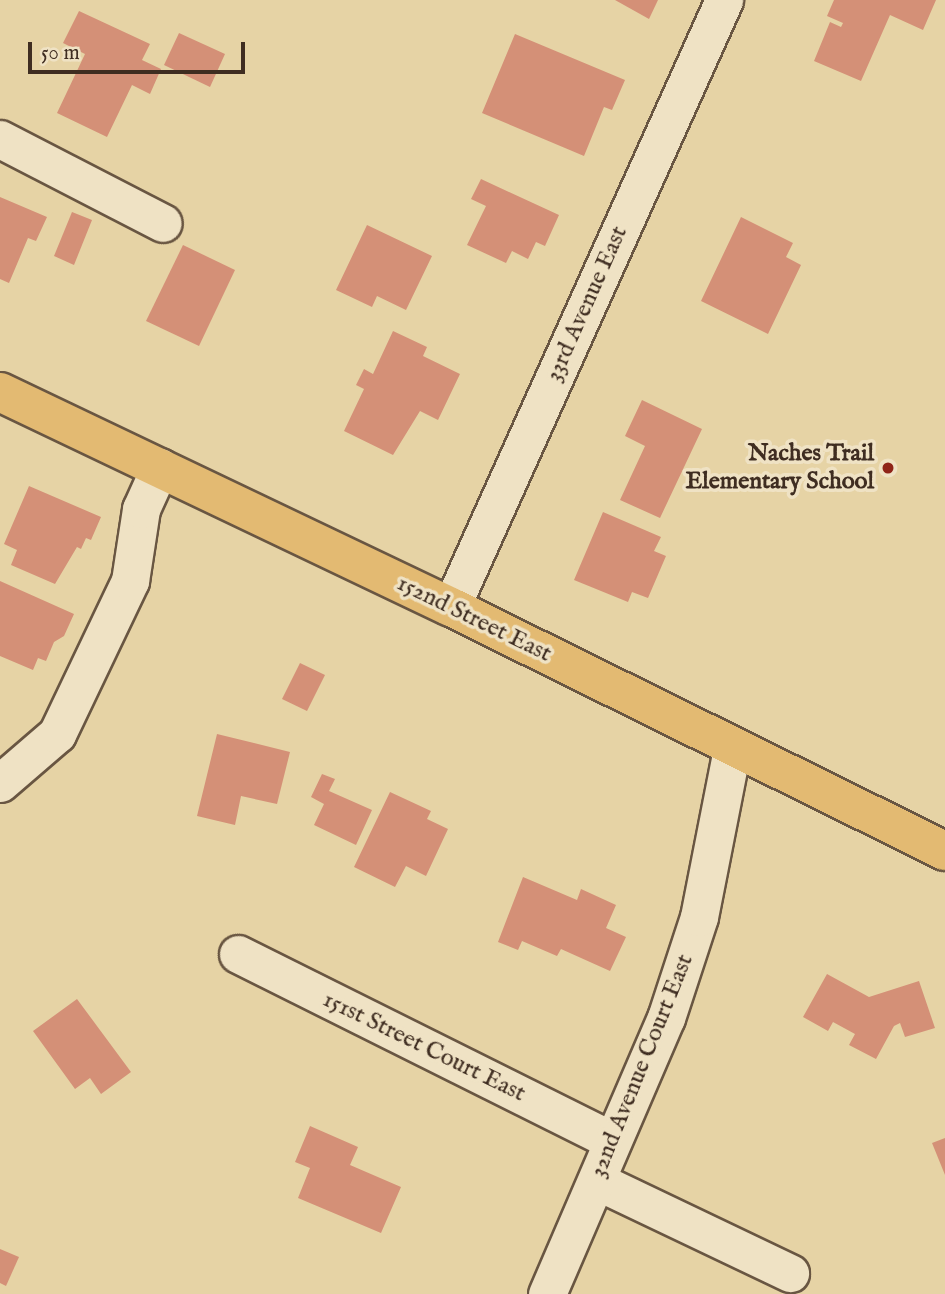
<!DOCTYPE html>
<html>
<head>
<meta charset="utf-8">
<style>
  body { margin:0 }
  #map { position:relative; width:945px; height:1294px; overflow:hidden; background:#e6d3a5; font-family:"IM FELL English",serif }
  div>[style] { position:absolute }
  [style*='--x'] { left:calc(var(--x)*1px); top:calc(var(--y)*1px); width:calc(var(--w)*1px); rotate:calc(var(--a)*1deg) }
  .building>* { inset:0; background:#d49077 }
  .roads { filter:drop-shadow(2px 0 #695642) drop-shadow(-2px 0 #695642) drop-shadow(0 2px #695642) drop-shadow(0 -2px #695642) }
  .minor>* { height:37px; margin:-18.5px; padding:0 18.5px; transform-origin:18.5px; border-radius:18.5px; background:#efe2c4 }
  .major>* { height:38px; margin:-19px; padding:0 19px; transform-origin:19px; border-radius:19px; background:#e3ba72 }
  .dots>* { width:19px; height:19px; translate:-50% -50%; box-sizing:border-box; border:4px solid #efe2c4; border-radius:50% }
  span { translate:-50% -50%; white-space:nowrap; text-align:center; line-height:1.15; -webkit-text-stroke:7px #efe2c4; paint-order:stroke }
  .street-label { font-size:24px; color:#3f2d21 }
  .poi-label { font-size:24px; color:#3f2d21; font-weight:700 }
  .right { translate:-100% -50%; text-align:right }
  .scale { position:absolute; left:28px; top:42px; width:217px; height:32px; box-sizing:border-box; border:4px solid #3f2d21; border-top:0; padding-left:9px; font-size:21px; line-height:24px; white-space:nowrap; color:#3f2d21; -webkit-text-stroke:5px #efe2c4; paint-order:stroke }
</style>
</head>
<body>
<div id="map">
  <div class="building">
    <div style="clip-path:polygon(615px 0,658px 0,649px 19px)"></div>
    <div style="clip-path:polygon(834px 0,936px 0,923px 30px,890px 15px,861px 81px,814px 61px,830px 22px,841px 27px,843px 23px,827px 16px)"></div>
    <div style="clip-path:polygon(79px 11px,150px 44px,142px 60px,161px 69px,150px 94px,132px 85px,107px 137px,57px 113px,85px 54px,63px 43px)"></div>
    <div style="clip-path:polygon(179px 33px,225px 54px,210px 87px,164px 65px)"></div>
    <div style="clip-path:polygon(515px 34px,625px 80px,612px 110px,604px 107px,584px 156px,482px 113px)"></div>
    <div style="clip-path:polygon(481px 179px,559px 215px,545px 246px,536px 242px,528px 259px,512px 251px,506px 263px,467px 245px,486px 206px,471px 199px)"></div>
    <div style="clip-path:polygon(0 197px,47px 217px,36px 241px,28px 238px,9px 283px,0 279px)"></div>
    <div style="clip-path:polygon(72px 212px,92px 220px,74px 265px,54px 256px)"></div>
    <div style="clip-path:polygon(741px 217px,793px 243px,786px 257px,801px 265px,768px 334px,701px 301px)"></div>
    <div style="clip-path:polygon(367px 225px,432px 256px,406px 310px,377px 296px,372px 307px,336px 290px)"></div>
    <div style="clip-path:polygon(183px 245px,235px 270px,199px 346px,146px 321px)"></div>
    <div style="clip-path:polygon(393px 331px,427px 347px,423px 356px,460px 374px,438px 420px,420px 411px,393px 455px,344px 431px,364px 389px,356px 385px,364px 369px,373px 374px)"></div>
    <div style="clip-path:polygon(642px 400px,702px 429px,660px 518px,620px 500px,645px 446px,625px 436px)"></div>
    <div style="clip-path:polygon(29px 486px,101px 517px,91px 540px,86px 538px,81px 549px,77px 547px,55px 584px,11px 565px,17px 550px,4px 544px)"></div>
    <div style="clip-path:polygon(603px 512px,661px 537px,654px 551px,666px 556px,648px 598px,632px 592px,628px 602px,574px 580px)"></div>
    <div style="clip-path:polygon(0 581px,74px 614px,64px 636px,54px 642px,46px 661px,38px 658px,33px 670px,0 656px)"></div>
    <div style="clip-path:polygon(300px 663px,325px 675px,307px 711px,282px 699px)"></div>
    <div style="clip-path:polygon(217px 734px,290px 752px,277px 804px,241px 796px,235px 825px,197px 816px)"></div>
    <div style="clip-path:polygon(322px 774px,335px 779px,329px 791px,372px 810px,356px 845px,314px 825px,324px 804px,311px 797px)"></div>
    <div style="clip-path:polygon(390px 792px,431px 811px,427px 819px,448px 829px,426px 876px,406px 866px,395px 887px,354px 867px)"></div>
    <div style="clip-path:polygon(523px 877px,577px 900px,581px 889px,616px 905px,606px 928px,626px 937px,610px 971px,561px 949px,557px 956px,522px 941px,518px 950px,498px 942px)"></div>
    <div style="clip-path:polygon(827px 974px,869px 997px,919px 981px,935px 1028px,905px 1037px,900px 1023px,894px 1026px,876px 1059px,849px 1045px,855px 1034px,833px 1022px,828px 1031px,803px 1017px)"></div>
    <div style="clip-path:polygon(77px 999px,131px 1072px,101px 1094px,90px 1078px,75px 1089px,33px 1031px)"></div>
    <div style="clip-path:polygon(310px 1126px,358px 1147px,350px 1165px,401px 1187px,381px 1233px,298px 1198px,310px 1168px,295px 1162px)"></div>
    <div style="clip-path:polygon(945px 1138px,945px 1175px,932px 1143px)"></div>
    <div style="clip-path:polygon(0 1249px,19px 1257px,6px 1286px,0 1283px)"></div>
  </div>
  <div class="roads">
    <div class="minor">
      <div style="--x:0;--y:139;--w:183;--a:27.3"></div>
      <div style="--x:451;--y:607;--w:666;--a:-65.78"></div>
      <div style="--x:0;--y:783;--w:75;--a:-40.7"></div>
      <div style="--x:57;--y:734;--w:170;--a:-64.5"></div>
      <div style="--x:130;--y:581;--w:73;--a:-81.3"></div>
      <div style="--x:141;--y:509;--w:46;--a:-65.7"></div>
      <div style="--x:238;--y:954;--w:417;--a:26.5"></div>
      <div style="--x:597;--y:1181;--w:214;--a:25.5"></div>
      <div style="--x:547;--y:1294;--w:301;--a:-66.7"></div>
      <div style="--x:666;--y:1018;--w:106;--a:-71.9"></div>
      <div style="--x:699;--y:917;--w:171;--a:-78.9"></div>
    </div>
    <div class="major">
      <div style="--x:0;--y:392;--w:500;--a:25.5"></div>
      <div style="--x:451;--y:607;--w:551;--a:26.29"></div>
    </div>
  </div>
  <div class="dots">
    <div style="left:888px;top:468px;background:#8f2418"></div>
  </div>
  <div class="street-label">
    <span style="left:587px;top:304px;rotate:-66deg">33rd Avenue East</span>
    <span style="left:474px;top:619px;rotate:26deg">152nd Street East</span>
    <span style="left:424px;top:1047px;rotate:26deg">151st Street Court East</span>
    <span style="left:642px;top:1066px;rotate:-68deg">32nd Avenue Court East</span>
  </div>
  <div class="poi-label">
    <span class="right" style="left:874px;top:468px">Naches Trail<br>Elementary School</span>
  </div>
  <div class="scale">50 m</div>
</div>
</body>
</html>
